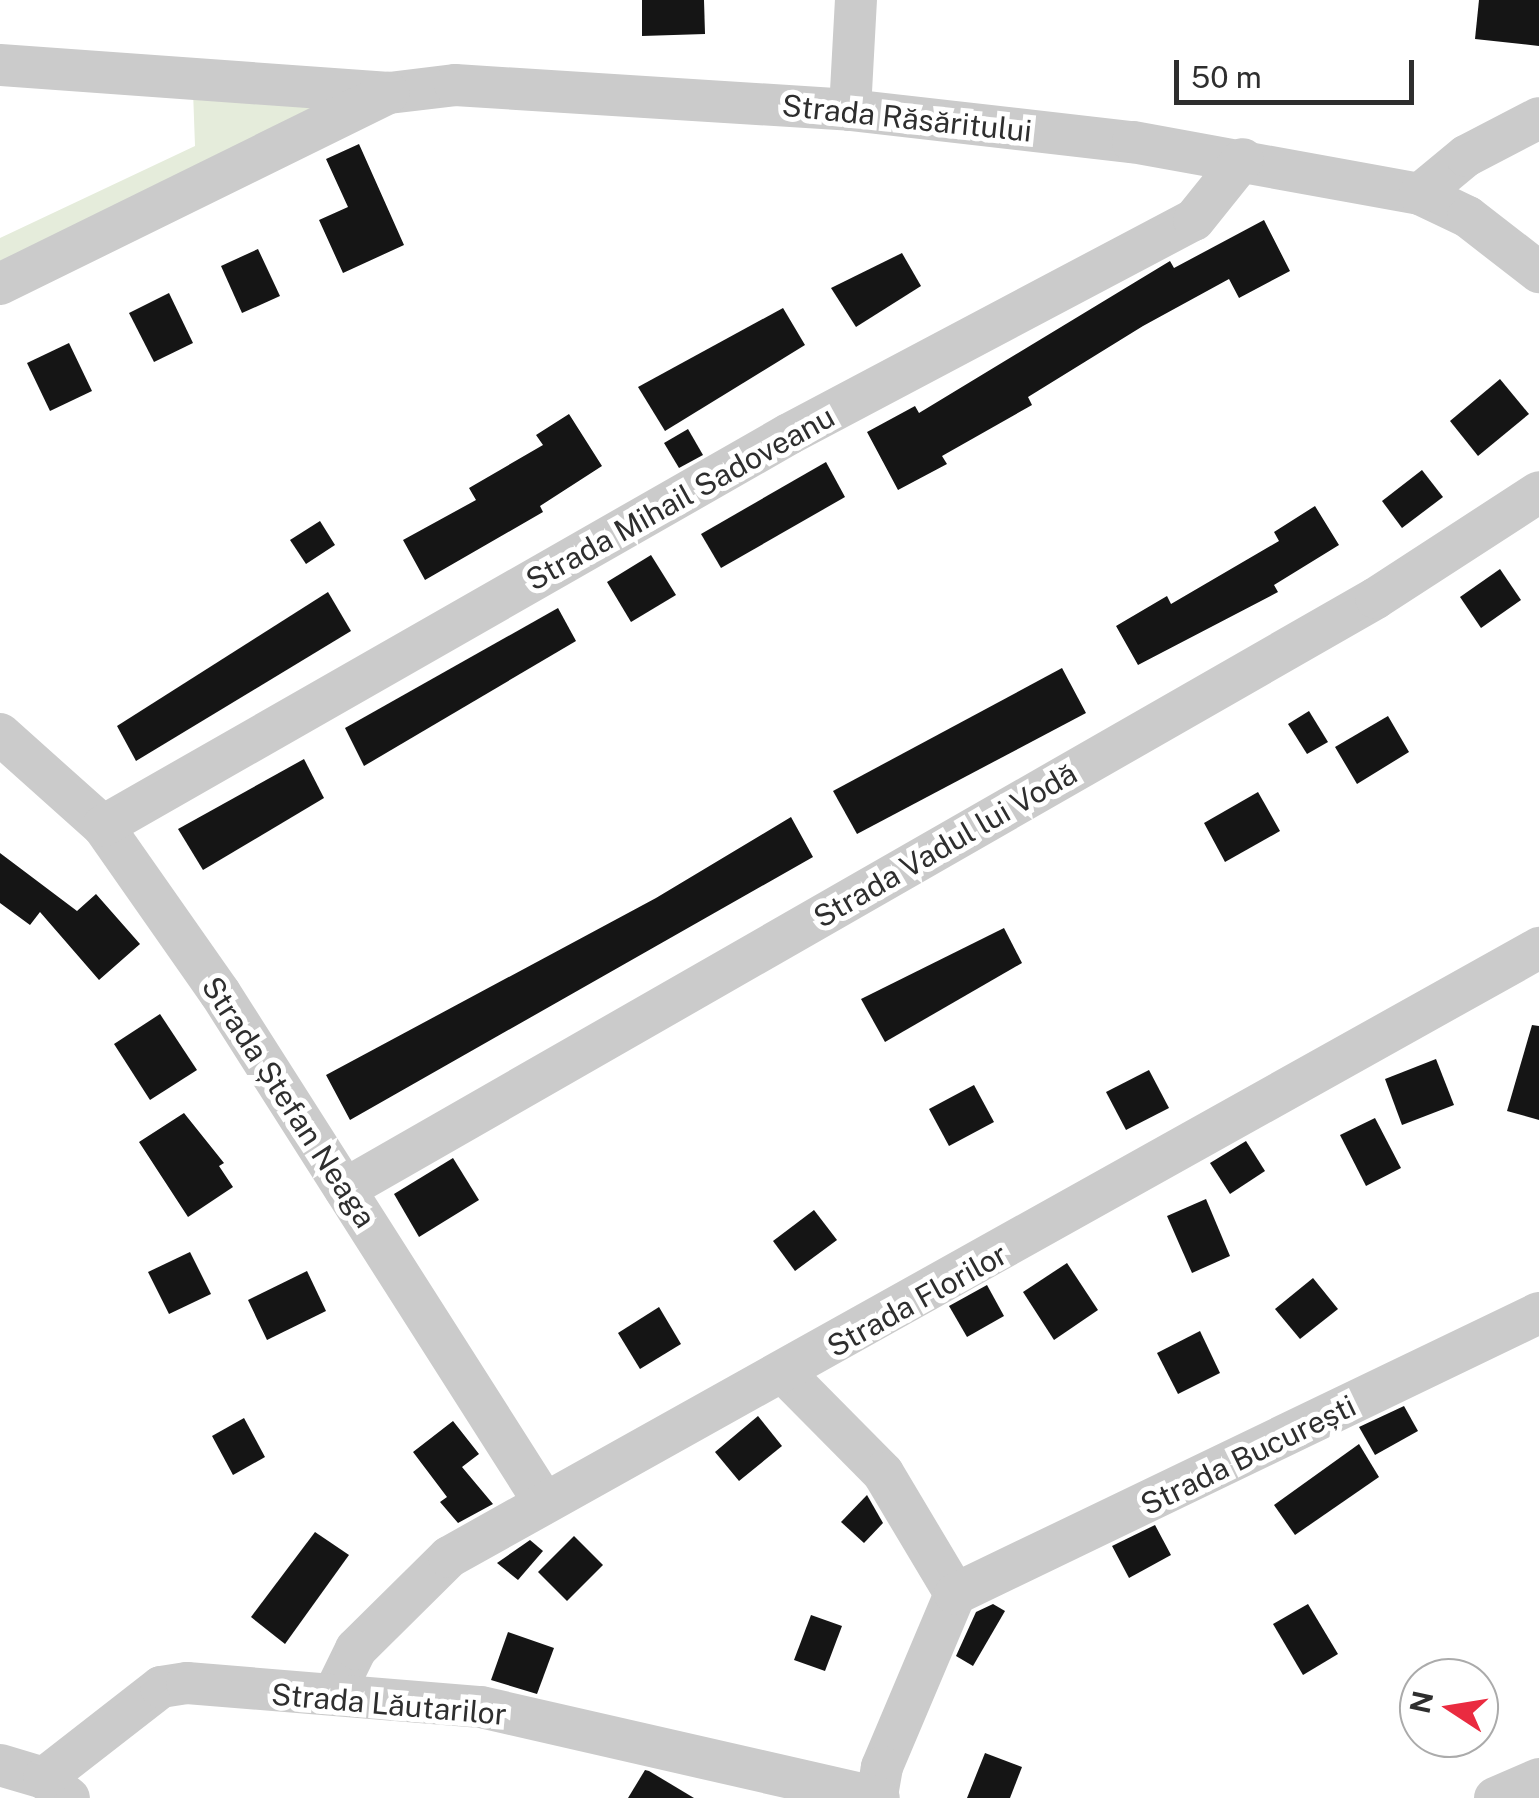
<!DOCTYPE html>
<html>
<head>
<meta charset="utf-8">
<style>
  body { margin:0 }
  #map { position:relative; width:1539px; height:1798px; overflow:hidden; background:#fff; font-family:"Public Sans",sans-serif }
  div>[style] { position:absolute }
  [style*='--x'] { left:calc(var(--x)*1px); top:calc(var(--y)*1px); width:calc(var(--w)*1px); rotate:calc(var(--a)*1deg) }
  .green>* { inset:0; background:#e5ecdb }
  .building>* { inset:0; background:#151515 }
  .minor>* { height:42px; margin:-21px; padding:0 21px; transform-origin:21px; border-radius:21px; background:#cbcbcb }
  span { translate:-50% -50%; white-space:nowrap; text-align:center; line-height:1.15; -webkit-text-stroke:10px #fff; paint-order:stroke }
  .street-label { font-size:30px; color:#2e2e2e }
  .north { position:absolute; left:1399px; top:1658px; width:100px; height:100px; box-sizing:border-box; background:#fff; border:2px solid #ababab; border-radius:50%; rotate:282deg; font-size:28px; font-weight:700; line-height:40px; text-align:center; color:#2e2e2e }
  .north::after { content:''; display:block; margin:auto; width:35px; height:45px; background:#ea2b40; clip-path:polygon(50% 0,100% 100%,50% 72%,0 100%) }
  .scale { position:absolute; left:1174px; top:60px; width:240px; height:45px; box-sizing:border-box; border:5px solid #2e2e2e; border-top:0; padding-left:12px; font-size:30px; line-height:35px; white-space:nowrap; color:#2e2e2e; -webkit-text-stroke:8px #fff; paint-order:stroke }
</style>
</head>
<body>
<div id="map">
  <div class="green">
    <div style="clip-path:polygon(193px 91px,337px 103px,0 264px,0 238px,195px 146px)"></div>
  </div>
  <div class="building">
    <div style="clip-path:polygon(642px 0,704px 0,705px 34px,642px 36px)"></div>
    <div style="clip-path:polygon(1479px 0,1539px 0,1539px 46px,1475px 39px)"></div>
    <div style="clip-path:polygon(359px 144px,404px 245px,343px 273px,319px 220px,348px 207px,326px 159px)"></div>
    <div style="clip-path:polygon(1264px 220px,1290px 271px,1239px 298px,1229px 279px,1143px 326px,1028px 397px,1032px 405px,942px 456px,947px 464px,898px 490px,867px 432px,915px 406px,919px 413px,1170px 261px,1174px 268px)"></div>
    <div style="clip-path:polygon(258px 249px,280px 296px,242px 313px,221px 266px)"></div>
    <div style="clip-path:polygon(902px 253px,921px 286px,856px 327px,831px 288px)"></div>
    <div style="clip-path:polygon(169px 293px,193px 343px,154px 362px,129px 313px)"></div>
    <div style="clip-path:polygon(783px 308px,805px 345px,665px 431px,638px 387px)"></div>
    <div style="clip-path:polygon(69px 343px,92px 391px,50px 411px,27px 363px)"></div>
    <div style="clip-path:polygon(1500px 379px,1529px 414px,1478px 456px,1450px 421px)"></div>
    <div style="clip-path:polygon(569px 414px,602px 466px,540px 506px,543px 512px,425px 580px,403px 540px,476px 500px,469px 488px,543px 445px,536px 435px)"></div>
    <div style="clip-path:polygon(688px 429px,703px 455px,679px 468px,664px 443px)"></div>
    <div style="clip-path:polygon(826px 462px,845px 497px,721px 568px,701px 534px)"></div>
    <div style="clip-path:polygon(1422px 470px,1443px 497px,1402px 528px,1382px 501px)"></div>
    <div style="clip-path:polygon(1315px 506px,1339px 545px,1274px 585px,1278px 592px,1138px 665px,1116px 626px,1167px 596px,1171px 604px,1279px 541px,1274px 532px)"></div>
    <div style="clip-path:polygon(320px 521px,335px 545px,306px 564px,290px 540px)"></div>
    <div style="clip-path:polygon(651px 555px,676px 595px,631px 622px,607px 582px)"></div>
    <div style="clip-path:polygon(1500px 569px,1521px 600px,1481px 628px,1460px 597px)"></div>
    <div style="clip-path:polygon(328px 592px,351px 631px,136px 761px,117px 726px)"></div>
    <div style="clip-path:polygon(558px 608px,576px 641px,364px 766px,345px 728px)"></div>
    <div style="clip-path:polygon(1062px 668px,1086px 713px,857px 834px,833px 791px)"></div>
    <div style="clip-path:polygon(1309px 711px,1328px 742px,1307px 754px,1288px 724px)"></div>
    <div style="clip-path:polygon(1388px 716px,1409px 752px,1357px 784px,1335px 747px)"></div>
    <div style="clip-path:polygon(304px 759px,324px 798px,203px 870px,178px 829px)"></div>
    <div style="clip-path:polygon(1258px 792px,1280px 831px,1225px 862px,1204px 823px)"></div>
    <div style="clip-path:polygon(791px 817px,813px 857px,350px 1120px,326px 1075px,656px 898px)"></div>
    <div style="clip-path:polygon(0 853px,77px 911px,96px 894px,140px 944px,99px 980px,40px 912px,30px 925px,0 903px)"></div>
    <div style="clip-path:polygon(1004px 928px,1022px 963px,885px 1042px,861px 999px)"></div>
    <div style="clip-path:polygon(160px 1014px,197px 1070px,150px 1100px,114px 1044px)"></div>
    <div style="clip-path:polygon(1532px 1025px,1539px 1026px,1539px 1120px,1507px 1111px)"></div>
    <div style="clip-path:polygon(1436px 1059px,1454px 1105px,1402px 1125px,1385px 1079px)"></div>
    <div style="clip-path:polygon(1149px 1070px,1169px 1108px,1126px 1130px,1106px 1092px)"></div>
    <div style="clip-path:polygon(974px 1085px,994px 1122px,949px 1146px,929px 1109px)"></div>
    <div style="clip-path:polygon(184px 1113px,224px 1163px,219px 1166px,233px 1187px,188px 1217px,139px 1142px)"></div>
    <div style="clip-path:polygon(1375px 1118px,1401px 1168px,1366px 1186px,1340px 1135px)"></div>
    <div style="clip-path:polygon(1246px 1141px,1265px 1171px,1230px 1194px,1210px 1163px)"></div>
    <div style="clip-path:polygon(453px 1158px,479px 1200px,419px 1237px,394px 1194px)"></div>
    <div style="clip-path:polygon(1206px 1199px,1230px 1256px,1192px 1273px,1167px 1216px)"></div>
    <div style="clip-path:polygon(814px 1210px,837px 1240px,795px 1271px,773px 1241px)"></div>
    <div style="clip-path:polygon(190px 1252px,211px 1294px,169px 1314px,148px 1272px)"></div>
    <div style="clip-path:polygon(1067px 1263px,1098px 1310px,1054px 1340px,1023px 1292px)"></div>
    <div style="clip-path:polygon(307px 1271px,326px 1311px,267px 1340px,248px 1300px)"></div>
    <div style="clip-path:polygon(1313px 1278px,1338px 1309px,1300px 1339px,1275px 1309px)"></div>
    <div style="clip-path:polygon(987px 1285px,1004px 1316px,967px 1337px,949px 1306px)"></div>
    <div style="clip-path:polygon(659px 1307px,681px 1344px,640px 1369px,618px 1333px)"></div>
    <div style="clip-path:polygon(1200px 1331px,1220px 1373px,1178px 1394px,1157px 1353px)"></div>
    <div style="clip-path:polygon(1404px 1406px,1418px 1431px,1375px 1455px,1359px 1427px)"></div>
    <div style="clip-path:polygon(758px 1416px,782px 1446px,739px 1481px,715px 1452px)"></div>
    <div style="clip-path:polygon(244px 1418px,265px 1457px,233px 1475px,212px 1436px)"></div>
    <div style="clip-path:polygon(453px 1421px,479px 1454px,462px 1467px,493px 1504px,458px 1523px,440px 1502px,447px 1497px,413px 1452px)"></div>
    <div style="clip-path:polygon(1359px 1444px,1379px 1477px,1295px 1535px,1274px 1505px)"></div>
    <div style="clip-path:polygon(867px 1495px,883px 1523px,864px 1543px,841px 1522px)"></div>
    <div style="clip-path:polygon(1155px 1525px,1171px 1555px,1129px 1578px,1112px 1546px)"></div>
    <div style="clip-path:polygon(315px 1532px,349px 1555px,285px 1644px,251px 1617px)"></div>
    <div style="clip-path:polygon(574px 1536px,603px 1565px,567px 1601px,538px 1572px)"></div>
    <div style="clip-path:polygon(530px 1540px,543px 1551px,518px 1580px,497px 1563px)"></div>
    <div style="clip-path:polygon(993px 1604px,1005px 1611px,973px 1666px,956px 1656px,976px 1612px)"></div>
    <div style="clip-path:polygon(1308px 1604px,1338px 1654px,1303px 1675px,1273px 1624px)"></div>
    <div style="clip-path:polygon(811px 1615px,842px 1626px,825px 1671px,794px 1660px)"></div>
    <div style="clip-path:polygon(508px 1632px,554px 1648px,537px 1694px,491px 1680px)"></div>
    <div style="clip-path:polygon(985px 1753px,1022px 1767px,1010px 1798px,967px 1798px)"></div>
    <div style="clip-path:polygon(645px 1770px,649px 1771px,694px 1798px,628px 1798px)"></div>
  </div>
  <div class="minor">
    <div style="--x:0;--y:65;--w:390;--a:4.1"></div>
    <div style="--x:389;--y:93;--w:66;--a:-6.9"></div>
    <div style="--x:455;--y:85;--w:396;--a:3.6"></div>
    <div style="--x:850;--y:110;--w:285;--a:6.5"></div>
    <div style="--x:1133;--y:142;--w:292;--a:10.3"></div>
    <div style="--x:1420;--y:194;--w:53;--a:25.6"></div>
    <div style="--x:1468;--y:217;--w:90;--a:37.8"></div>
    <div style="--x:850;--y:110;--w:110;--a:-86.9"></div>
    <div style="--x:1420;--y:194;--w:60;--a:-39.6"></div>
    <div style="--x:1466;--y:156;--w:82;--a:-27.5"></div>
    <div style="--x:0;--y:284;--w:433;--a:-26.2"></div>
    <div style="--x:0;--y:734;--w:138;--a:41.8"></div>
    <div style="--x:103;--y:826;--w:204;--a:55"></div>
    <div style="--x:220;--y:993;--w:600;--a:57.53"></div>
    <div style="--x:103;--y:826;--w:790;--a:-29.74"></div>
    <div style="--x:789;--y:434;--w:458;--a:-27.9"></div>
    <div style="--x:1194;--y:220;--w:78;--a:-51.2"></div>
    <div style="--x:345;--y:1189;--w:1188;--a:-29.82"></div>
    <div style="--x:1376;--y:598;--w:194;--a:-33"></div>
    <div style="--x:785;--y:1374;--w:139;--a:45.3"></div>
    <div style="--x:883;--y:1473;--w:141;--a:59.2"></div>
    <div style="--x:955;--y:1594;--w:188;--a:112.9"></div>
    <div style="--x:882;--y:1767;--w:28;--a:100"></div>
    <div style="--x:955;--y:1594;--w:648;--a:-25.7"></div>
    <div style="--x:334;--y:1694;--w:50;--a:-63.9"></div>
    <div style="--x:356;--y:1649;--w:131;--a:-44.7"></div>
    <div style="--x:449;--y:1557;--w:1249;--a:-29.19"></div>
    <div style="--x:0;--y:1765;--w:46;--a:16.5"></div>
    <div style="--x:44;--y:1778;--w:32;--a:39"></div>
    <div style="--x:44;--y:1778;--w:148;--a:-37.9"></div>
    <div style="--x:161;--y:1687;--w:26;--a:-9"></div>
    <div style="--x:187;--y:1683;--w:295;--a:4.7"></div>
    <div style="--x:481;--y:1707;--w:408;--a:12.9"></div>
    <div style="--x:1495;--y:1798;--w:48;--a:-23.4"></div>
  </div>
  <div class="street-label">
    <span style="left:907px;top:118px;rotate:6deg">Strada Răsăritului</span>
    <span style="left:680px;top:498px;rotate:-29deg">Strada Mihail Sadoveanu</span>
    <span style="left:945px;top:845px;rotate:-30deg">Strada Vadul lui Vodă</span>
    <span style="left:289px;top:1102px;rotate:57deg">Strada Ștefan Neaga</span>
    <span style="left:917px;top:1300px;rotate:-29deg">Strada Florilor</span>
    <span style="left:1248px;top:1455px;rotate:-26deg">Strada București</span>
    <span style="left:389px;top:1704px;rotate:5deg">Strada Lăutarilor</span>
  </div>
  <div class="north">N</div>
  <div class="scale">50 m</div>
</div>
</body>
</html>
